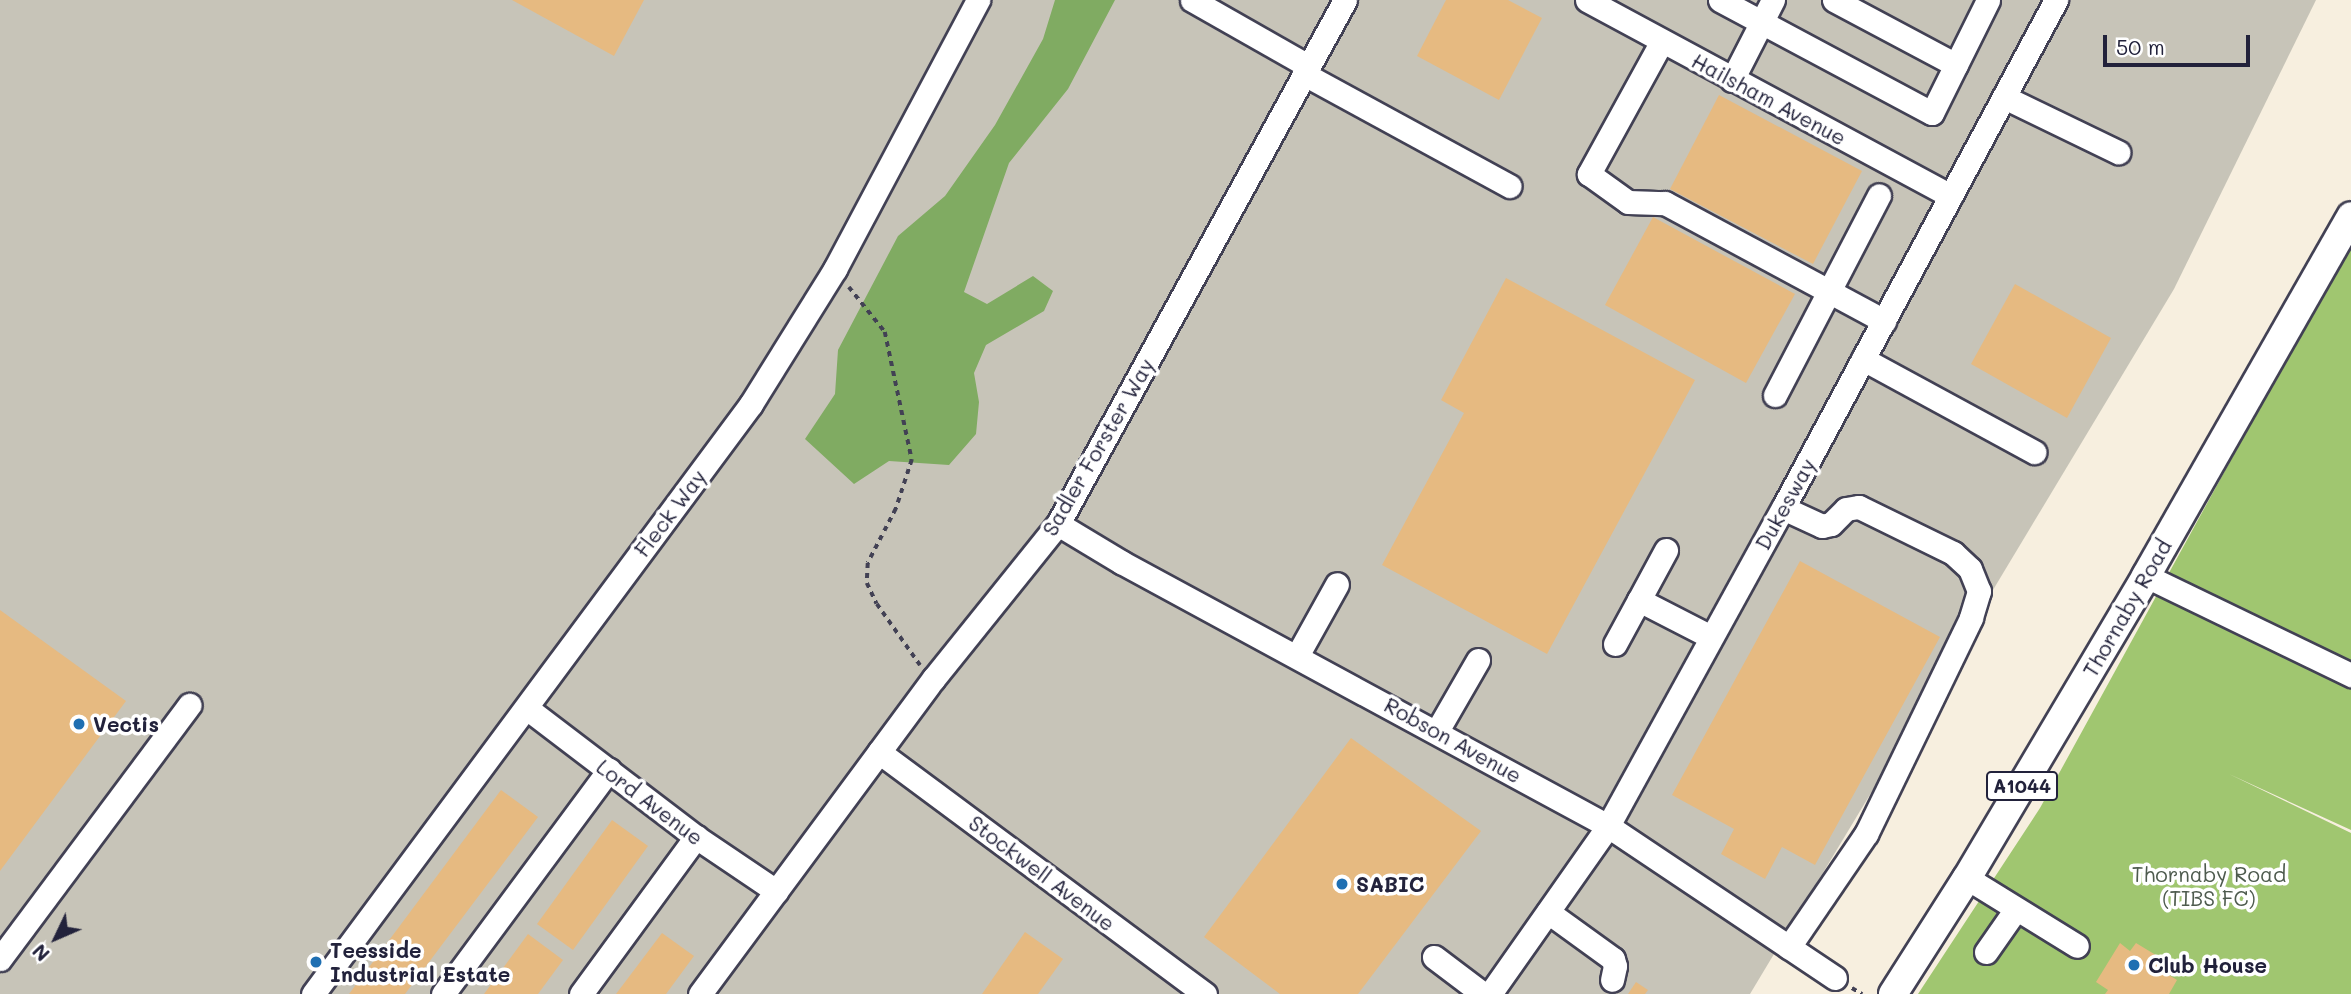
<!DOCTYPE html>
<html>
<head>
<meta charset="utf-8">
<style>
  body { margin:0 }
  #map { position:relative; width:2351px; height:994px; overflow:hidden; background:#f7efdf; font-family:Mali,sans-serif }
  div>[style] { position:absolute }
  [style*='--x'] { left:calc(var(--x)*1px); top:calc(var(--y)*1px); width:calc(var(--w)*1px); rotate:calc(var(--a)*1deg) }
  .industrial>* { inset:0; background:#c7c4b8 }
  .green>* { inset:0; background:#a0c670 }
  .forest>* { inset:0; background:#80ab62 }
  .building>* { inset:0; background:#e6ba81 }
  .path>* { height:3.5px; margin-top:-1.75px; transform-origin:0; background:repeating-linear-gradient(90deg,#424154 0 5px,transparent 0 10px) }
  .roads { filter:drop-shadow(2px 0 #424154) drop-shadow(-2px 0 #424154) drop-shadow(0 2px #424154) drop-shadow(0 -2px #424154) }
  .minor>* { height:23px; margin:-11.5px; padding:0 11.5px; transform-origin:11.5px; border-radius:11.5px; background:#fff }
  .major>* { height:28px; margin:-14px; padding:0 14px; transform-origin:14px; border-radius:14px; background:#fff }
  .dots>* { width:19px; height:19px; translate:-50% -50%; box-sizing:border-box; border:4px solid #fff; border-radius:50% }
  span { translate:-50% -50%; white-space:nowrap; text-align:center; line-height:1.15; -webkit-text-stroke:7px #fff; paint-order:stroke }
  .shield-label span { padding:2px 5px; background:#fff; border:2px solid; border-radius:5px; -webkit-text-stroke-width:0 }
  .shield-label { font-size:19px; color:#22223b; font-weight:700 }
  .street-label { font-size:21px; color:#22223b }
  .poi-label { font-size:21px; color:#22223b; font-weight:700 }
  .left { translate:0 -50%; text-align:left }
  .park-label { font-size:21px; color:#4e5b4e }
  .north { position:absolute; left:21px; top:903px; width:70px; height:70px; -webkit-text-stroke:5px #fff; paint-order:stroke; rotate:226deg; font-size:19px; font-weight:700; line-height:28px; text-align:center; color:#22223b }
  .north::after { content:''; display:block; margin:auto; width:24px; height:32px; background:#22223b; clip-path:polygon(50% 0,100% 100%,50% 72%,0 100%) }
  .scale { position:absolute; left:2103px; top:35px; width:147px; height:32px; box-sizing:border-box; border:4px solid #22223b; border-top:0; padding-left:9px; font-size:21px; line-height:24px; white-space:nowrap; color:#22223b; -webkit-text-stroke:5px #fff; paint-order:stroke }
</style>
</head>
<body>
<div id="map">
  <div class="industrial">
    <div style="clip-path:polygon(0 0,2316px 0,2174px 289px,1750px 994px,0 994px)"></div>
  </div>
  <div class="green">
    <div style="clip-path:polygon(2351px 241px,2351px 830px,2229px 774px,2351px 833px,2351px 994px,1918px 994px,2040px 808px)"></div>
  </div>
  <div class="forest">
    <div style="clip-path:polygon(1055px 0,1115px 0,1068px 89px,1009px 163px,964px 292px,987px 304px,1033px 276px,1053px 291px,1044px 311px,986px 345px,974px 373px,979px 402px,976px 434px,949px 465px,889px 461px,854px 484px,805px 439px,835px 394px,838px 350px,898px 236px,945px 196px,995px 125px,1043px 39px)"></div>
  </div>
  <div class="building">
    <div style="clip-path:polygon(512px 0,644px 0,614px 56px)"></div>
    <div style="clip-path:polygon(1446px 0,1508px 0,1542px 18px,1499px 100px,1417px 56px)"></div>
    <div style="clip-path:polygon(1719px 95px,1862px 171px,1813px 264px,1670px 189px)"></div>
    <div style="clip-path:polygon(1653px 217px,1795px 294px,1746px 383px,1605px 305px)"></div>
    <div style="clip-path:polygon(1506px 278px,1695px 380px,1547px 654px,1382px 565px,1464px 413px,1441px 400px)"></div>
    <div style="clip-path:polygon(2015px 284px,2111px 338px,2067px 418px,1971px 364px)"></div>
    <div style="clip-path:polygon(1800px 561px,1940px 637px,1815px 865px,1782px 847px,1765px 879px,1721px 854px,1734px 829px,1672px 795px)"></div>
    <div style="clip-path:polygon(0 610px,126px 701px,0 871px)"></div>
    <div style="clip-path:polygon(1351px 738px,1481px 831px,1358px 994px,1280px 994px,1204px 937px)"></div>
    <div style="clip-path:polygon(501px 790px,538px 817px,405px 994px,349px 994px)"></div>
    <div style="clip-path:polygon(612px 820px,648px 846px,573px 950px,537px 924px)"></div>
    <div style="clip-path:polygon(1025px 932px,1063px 959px,1038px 994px,982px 994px)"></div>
    <div style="clip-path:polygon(662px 933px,694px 956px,666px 994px,616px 994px)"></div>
    <div style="clip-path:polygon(528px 934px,563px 960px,538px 994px,484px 994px)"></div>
    <div style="clip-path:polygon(2120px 943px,2130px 951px,2136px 943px,2164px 960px,2159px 969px,2177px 980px,2169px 994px,2105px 994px,2108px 990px,2096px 982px)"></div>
    <div style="clip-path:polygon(1636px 982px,1648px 990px,1645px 994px,1628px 994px)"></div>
  </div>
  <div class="path">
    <div style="--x:849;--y:287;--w:58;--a:51.3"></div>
    <div style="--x:885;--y:332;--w:131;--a:78.1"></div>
    <div style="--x:912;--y:460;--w:52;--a:108.1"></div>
    <div style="--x:896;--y:509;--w:61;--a:117.4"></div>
    <div style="--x:868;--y:563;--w:20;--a:93"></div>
    <div style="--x:867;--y:583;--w:23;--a:65"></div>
    <div style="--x:877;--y:604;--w:75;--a:54.8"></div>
    <div style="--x:1852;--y:988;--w:12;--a:31"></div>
  </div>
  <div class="roads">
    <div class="minor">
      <div style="--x:1192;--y:0;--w:133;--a:29.6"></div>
      <div style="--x:1587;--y:0;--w:413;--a:28.3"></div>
      <div style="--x:1720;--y:0;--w:240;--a:28.1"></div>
      <div style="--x:1932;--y:113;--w:126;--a:-63.6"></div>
      <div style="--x:1834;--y:0;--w:138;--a:28"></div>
      <div style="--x:1662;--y:41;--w:152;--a:118.8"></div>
      <div style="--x:1589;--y:174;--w:48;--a:35.7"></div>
      <div style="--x:1628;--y:202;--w:37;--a:2"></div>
      <div style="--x:1665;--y:203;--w:249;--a:28.3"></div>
      <div style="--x:1304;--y:74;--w:234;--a:28.6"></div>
      <div style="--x:1732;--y:80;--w:90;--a:-62.9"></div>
      <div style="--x:2004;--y:97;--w:127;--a:25.8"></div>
      <div style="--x:1863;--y:359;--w:195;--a:28.5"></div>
      <div style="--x:1775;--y:395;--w:225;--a:-62.5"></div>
      <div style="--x:1783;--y:508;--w:43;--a:24.8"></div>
      <div style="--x:1822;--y:526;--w:9;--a:-13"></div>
      <div style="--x:1831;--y:524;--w:21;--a:-45"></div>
      <div style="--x:1846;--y:509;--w:13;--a:-9"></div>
      <div style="--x:1859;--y:507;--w:105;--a:26.1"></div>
      <div style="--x:1953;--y:553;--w:23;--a:43"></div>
      <div style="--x:1970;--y:569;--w:24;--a:68"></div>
      <div style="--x:1979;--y:591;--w:28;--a:107"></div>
      <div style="--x:1971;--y:618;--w:240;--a:115.9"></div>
      <div style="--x:1866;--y:834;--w:137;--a:124.3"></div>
      <div style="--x:1058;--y:524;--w:74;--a:31.1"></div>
      <div style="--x:1121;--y:562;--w:554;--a:28.46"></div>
      <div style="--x:1608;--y:826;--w:273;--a:33.8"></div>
      <div style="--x:1666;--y:550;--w:57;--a:118.4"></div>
      <div style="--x:1639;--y:600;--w:81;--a:27.2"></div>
      <div style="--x:2146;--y:576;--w:228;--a:25.8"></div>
      <div style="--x:1615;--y:644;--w:50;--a:-61.4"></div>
      <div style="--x:1297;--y:656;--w:82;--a:-60.9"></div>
      <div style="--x:528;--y:709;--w:211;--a:37.3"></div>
      <div style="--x:696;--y:837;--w:97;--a:34"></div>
      <div style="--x:1437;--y:731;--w:82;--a:-60"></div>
      <div style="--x:879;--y:752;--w:406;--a:36.6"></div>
      <div style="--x:1967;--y:878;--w:129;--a:31.7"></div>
      <div style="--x:1548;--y:912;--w:80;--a:35.9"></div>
      <div style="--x:1613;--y:959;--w:7;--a:74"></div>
      <div style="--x:1615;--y:966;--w:14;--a:102"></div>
      <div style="--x:1986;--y:952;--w:52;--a:-55.1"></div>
      <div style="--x:1434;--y:957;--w:61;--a:37.1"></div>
      <div style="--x:0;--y:959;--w:317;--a:-53.3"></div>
      <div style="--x:313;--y:994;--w:735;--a:-53.41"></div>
      <div style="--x:751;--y:404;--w:159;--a:-58.1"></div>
      <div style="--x:835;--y:269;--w:305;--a:-62"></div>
      <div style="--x:443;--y:994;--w:279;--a:-53.5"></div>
      <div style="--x:581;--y:994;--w:195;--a:-53.8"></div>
      <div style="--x:700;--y:994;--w:393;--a:-53.5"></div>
      <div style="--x:934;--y:678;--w:198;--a:-51.2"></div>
      <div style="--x:1058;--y:524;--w:597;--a:-61.29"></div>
      <div style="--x:1490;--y:994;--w:205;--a:-54.9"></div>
      <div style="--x:1608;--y:826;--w:363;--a:-61.2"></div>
      <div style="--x:1783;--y:508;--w:577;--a:-61.75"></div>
    </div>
    <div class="major">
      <div style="--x:1893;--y:994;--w:138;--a:-57.5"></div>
      <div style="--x:1967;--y:878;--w:351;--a:-59.3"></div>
      <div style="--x:2146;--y:576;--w:414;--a:-60.3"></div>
    </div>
  </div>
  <div class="dots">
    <div style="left:79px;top:724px;background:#1f6fb2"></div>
    <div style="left:1342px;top:884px;background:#1f6fb2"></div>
    <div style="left:316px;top:962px;background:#1f6fb2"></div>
    <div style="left:2134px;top:965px;background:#1f6fb2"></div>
  </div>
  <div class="shield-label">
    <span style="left:2022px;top:786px">A1044</span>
  </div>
  <div class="street-label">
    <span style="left:1769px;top:99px;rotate:28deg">Hailsham Avenue</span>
    <span style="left:1098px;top:447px;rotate:-60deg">Sadler Forster Way</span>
    <span style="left:1785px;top:504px;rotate:-61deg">Dukesway</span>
    <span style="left:670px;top:513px;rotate:-53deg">Fleck Way</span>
    <span style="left:2127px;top:608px;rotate:-60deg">Thornaby Road</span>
    <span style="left:1453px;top:740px;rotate:29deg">Robson Avenue</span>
    <span style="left:650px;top:802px;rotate:37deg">Lord Avenue</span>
    <span style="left:1042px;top:873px;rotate:37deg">Stockwell Avenue</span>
  </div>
  <div class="poi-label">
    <span class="left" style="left:93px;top:724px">Vectis</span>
    <span class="left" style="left:1356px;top:884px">SABIC</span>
    <span class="left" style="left:330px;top:962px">Teesside<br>Industrial Estate</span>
    <span class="left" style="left:2148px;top:965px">Club House</span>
  </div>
  <div class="park-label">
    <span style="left:2209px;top:886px">Thornaby Road<br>(TIBS FC)</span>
  </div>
  <div class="north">N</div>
  <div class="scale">50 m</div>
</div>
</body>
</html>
